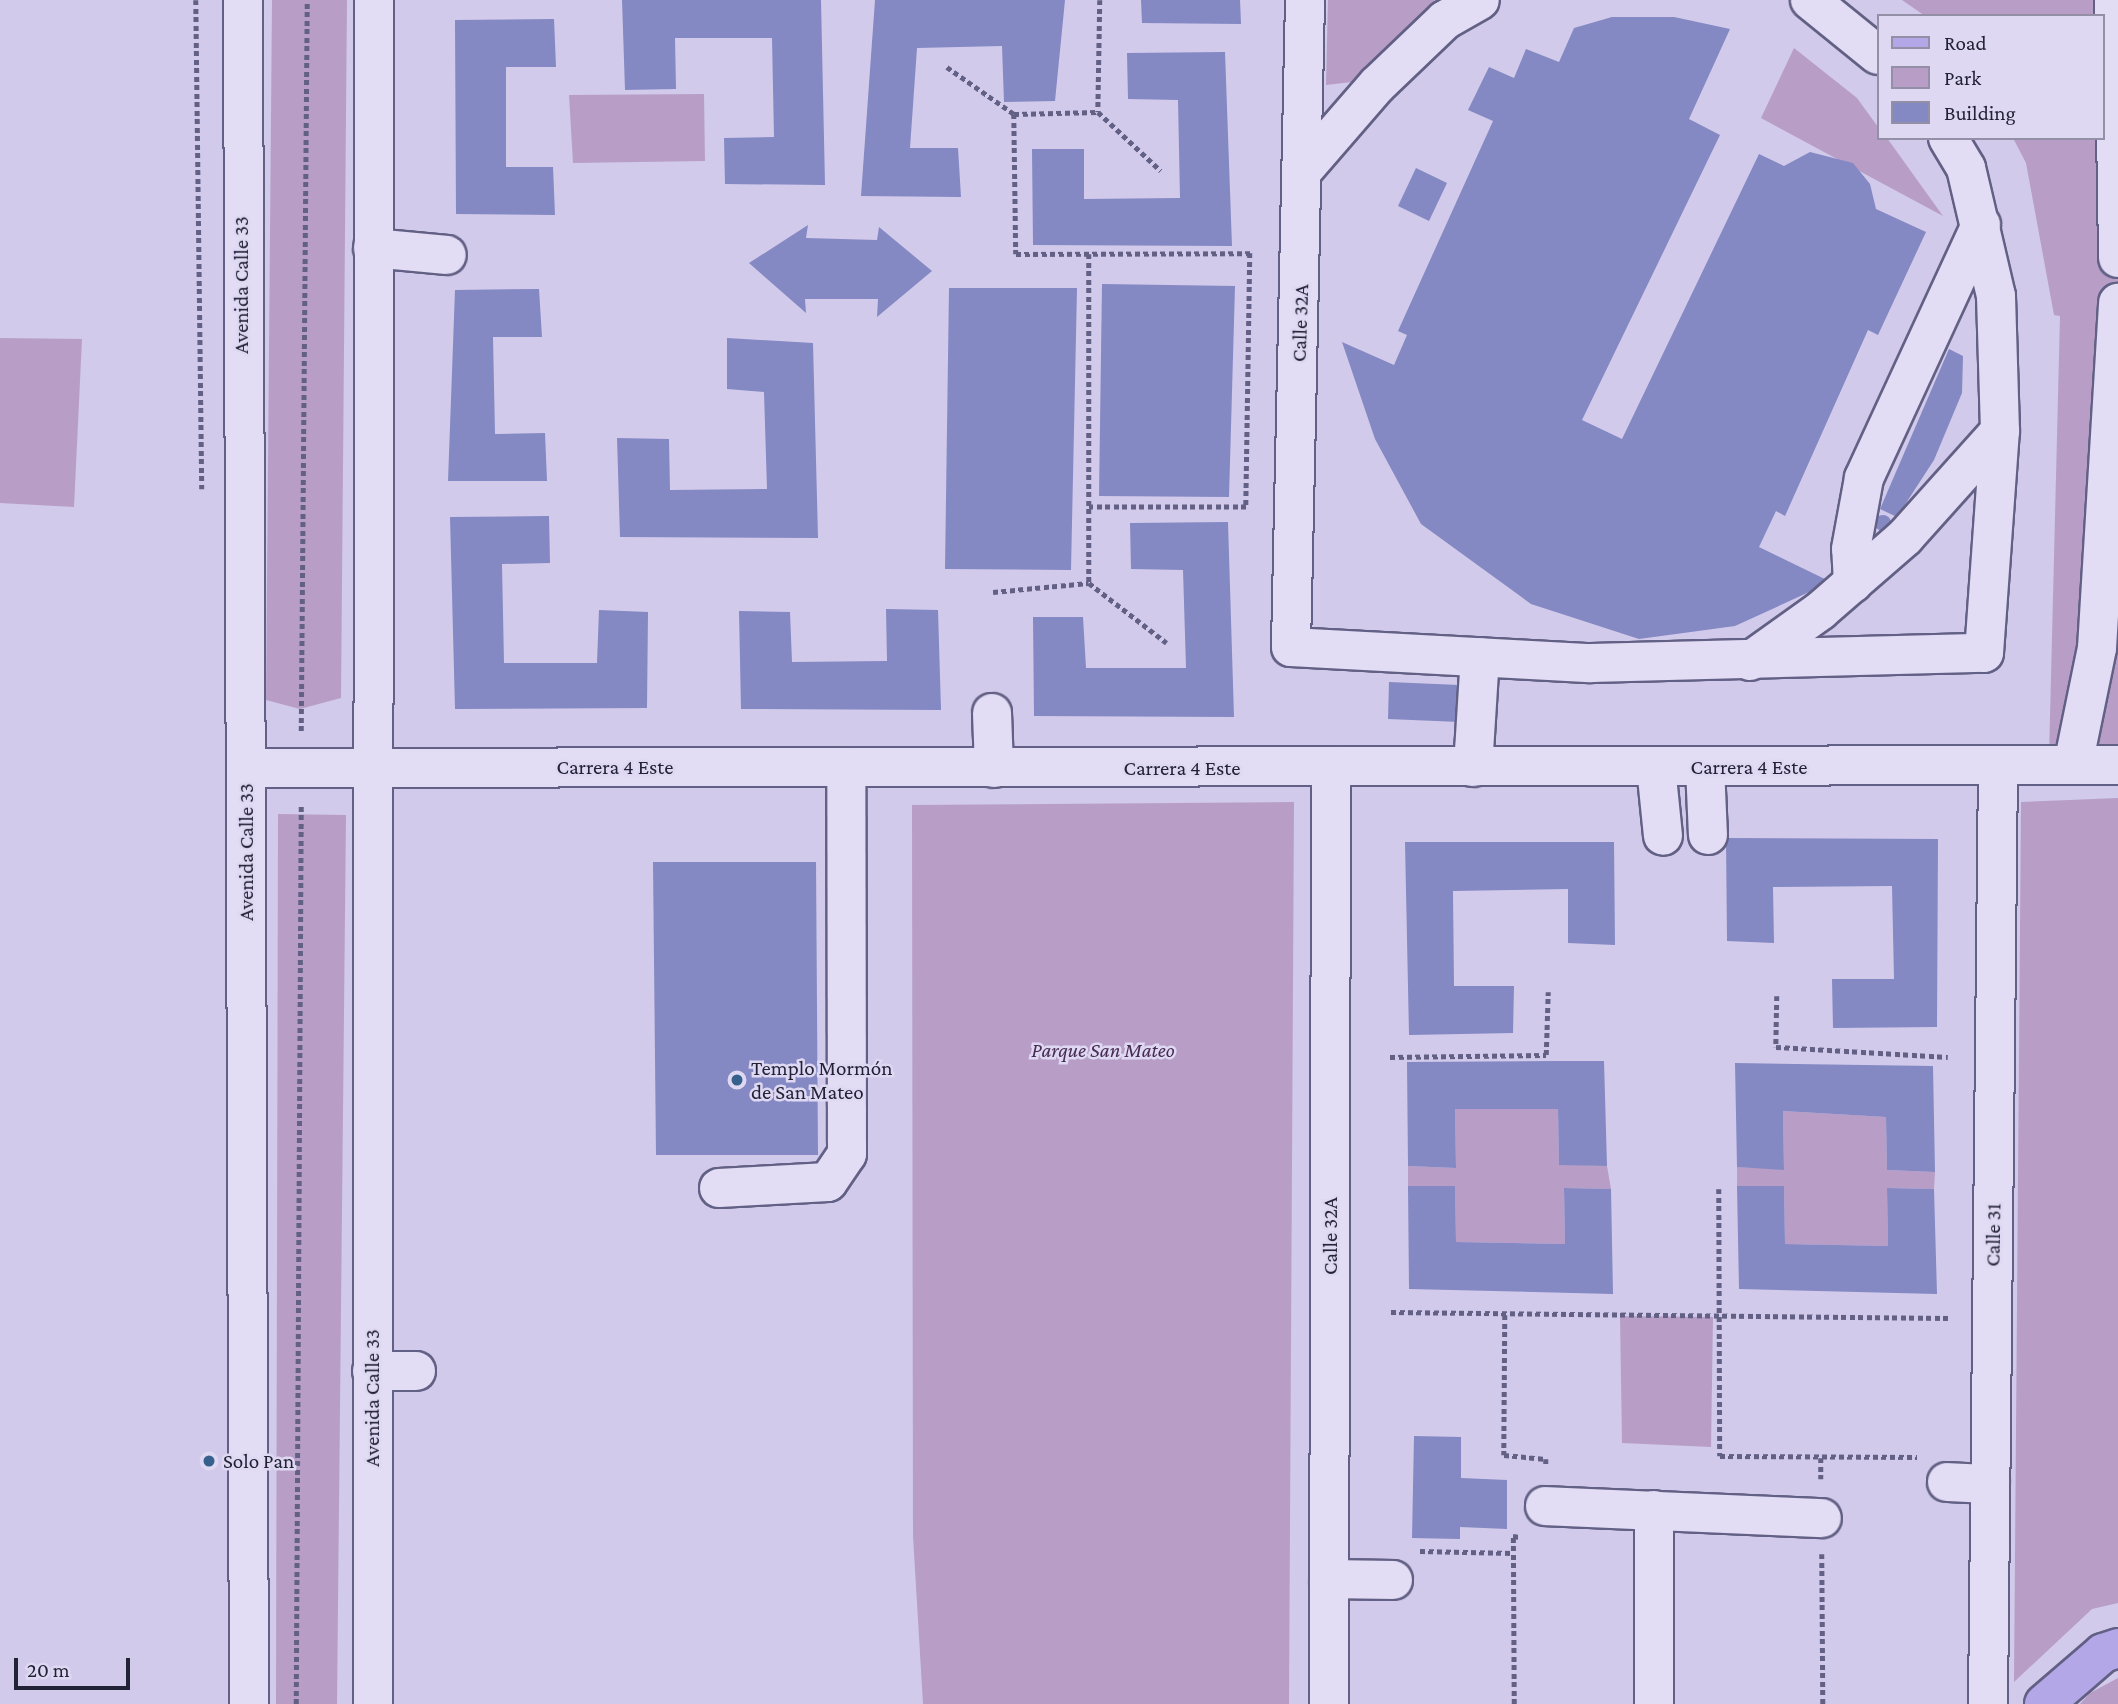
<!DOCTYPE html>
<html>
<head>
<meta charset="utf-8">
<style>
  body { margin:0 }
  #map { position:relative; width:2118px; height:1704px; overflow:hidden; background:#d1caea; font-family:"Crimson Pro",serif }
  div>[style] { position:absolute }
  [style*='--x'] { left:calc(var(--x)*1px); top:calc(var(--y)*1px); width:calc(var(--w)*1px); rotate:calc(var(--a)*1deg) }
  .green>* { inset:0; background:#b89ec7 }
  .building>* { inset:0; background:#8488c3 }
  .round { border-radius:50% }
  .path>* { height:4.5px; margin-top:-2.25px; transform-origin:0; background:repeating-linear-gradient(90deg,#626084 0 5px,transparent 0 8.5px) }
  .roads { filter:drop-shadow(2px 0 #626084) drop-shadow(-2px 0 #626084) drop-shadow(0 2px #626084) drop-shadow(0 -2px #626084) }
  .minor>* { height:38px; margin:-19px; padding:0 19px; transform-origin:19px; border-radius:19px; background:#e2dcf5 }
  .major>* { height:38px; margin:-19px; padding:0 19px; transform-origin:19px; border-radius:19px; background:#b4a7e8 }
  .dots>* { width:19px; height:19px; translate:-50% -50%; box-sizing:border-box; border:4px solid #ded8f2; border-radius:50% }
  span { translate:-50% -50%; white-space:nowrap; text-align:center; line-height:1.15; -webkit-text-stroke:5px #ded8f2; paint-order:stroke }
  .street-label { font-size:21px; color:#222237 }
  .park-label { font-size:21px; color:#482b51; font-style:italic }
  .poi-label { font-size:21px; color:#222237 }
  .left { translate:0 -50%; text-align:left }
  .legend { position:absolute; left:1877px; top:14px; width:228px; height:126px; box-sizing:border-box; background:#ded8f2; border:2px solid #938fa7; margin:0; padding:9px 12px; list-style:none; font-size:21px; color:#222237 }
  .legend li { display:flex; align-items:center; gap:14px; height:35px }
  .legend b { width:35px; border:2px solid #938fa7 }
  .scale { position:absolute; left:14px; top:1658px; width:116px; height:32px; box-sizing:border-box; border:4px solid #222237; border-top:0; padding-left:9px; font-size:21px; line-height:24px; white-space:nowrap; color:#222237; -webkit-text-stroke:5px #ded8f2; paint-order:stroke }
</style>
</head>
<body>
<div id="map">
  <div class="green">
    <div style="clip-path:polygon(272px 0,347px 0,341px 698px,300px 709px,266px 700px)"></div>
    <div style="clip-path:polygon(1328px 0,1435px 0,1352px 82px,1326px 85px)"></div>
    <div style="clip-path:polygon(1902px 0,2118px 0,2118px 756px,2049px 757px,2060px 316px,2054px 315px,2026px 163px,2013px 138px,2102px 138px,2102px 16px,1925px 16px)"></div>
    <div style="clip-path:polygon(1794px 48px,1857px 98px,1878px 127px,1878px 138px,1887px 138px,1943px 216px,1761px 118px)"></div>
    <div style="clip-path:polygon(704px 94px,705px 161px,573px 163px,569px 95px)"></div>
    <div style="clip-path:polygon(0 338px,82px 339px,74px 507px,0 503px)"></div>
    <div style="clip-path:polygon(2118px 798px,2118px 1603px,2092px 1609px,2014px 1682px,2021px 802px)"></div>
    <div style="clip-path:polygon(1294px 802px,1289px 1704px,923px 1704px,913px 1536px,912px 805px)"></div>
    <div style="clip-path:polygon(278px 814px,346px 815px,337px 1704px,276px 1704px)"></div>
    <div style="clip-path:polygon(1455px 1109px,1558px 1109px,1559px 1164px,1607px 1166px,1611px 1189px,1564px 1188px,1565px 1244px,1456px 1242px,1455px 1187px,1408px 1186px,1408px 1166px,1456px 1168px)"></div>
    <div style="clip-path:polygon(1783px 1111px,1886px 1117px,1887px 1170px,1935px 1172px,1934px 1189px,1887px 1188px,1888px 1246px,1785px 1244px,1784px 1187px,1737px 1186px,1737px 1167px,1784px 1169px)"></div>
    <div style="clip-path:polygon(1620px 1316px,1713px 1317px,1711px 1447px,1622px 1443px)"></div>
    <div style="clip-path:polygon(2118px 1678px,2118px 1704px,2080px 1704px,2090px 1693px)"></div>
  </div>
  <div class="building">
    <div style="clip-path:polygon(622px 0,821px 0,825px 185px,725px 184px,724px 138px,774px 137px,772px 38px,675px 38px,676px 89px,625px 90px)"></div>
    <div style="clip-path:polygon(875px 0,1065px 0,1055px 101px,1004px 102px,1002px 46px,917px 48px,910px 148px,958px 148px,961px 197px,861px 196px)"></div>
    <div style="clip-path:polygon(1141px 0,1240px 0,1241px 24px,1142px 23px)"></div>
    <div style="clip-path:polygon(1612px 17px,1674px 17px,1730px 29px,1689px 119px,1720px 135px,1582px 420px,1622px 439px,1759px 154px,1784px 166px,1810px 152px,1853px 163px,1870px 184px,1876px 209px,1926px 232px,1878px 335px,1868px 330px,1785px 516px,1776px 511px,1759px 547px,1831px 582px,1735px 626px,1639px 639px,1531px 604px,1421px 524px,1375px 439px,1342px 342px,1394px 365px,1407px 335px,1398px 331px,1493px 121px,1468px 110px,1489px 67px,1514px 78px,1526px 49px,1559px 62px,1574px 28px)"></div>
    <div style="clip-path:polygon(554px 19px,556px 67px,506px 67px,506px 167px,553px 167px,555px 215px,456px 214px,455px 20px)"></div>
    <div style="clip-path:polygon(1225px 52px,1232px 246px,1033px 245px,1032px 149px,1084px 149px,1084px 199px,1180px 198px,1178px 100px,1128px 99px,1127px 53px)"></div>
    <div style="clip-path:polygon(1416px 168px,1447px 183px,1429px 221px,1398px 206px)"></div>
    <div style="clip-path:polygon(808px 225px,806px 238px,877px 240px,879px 227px,932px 271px,877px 317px,878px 299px,805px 299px,806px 313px,749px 263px)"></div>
    <div style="clip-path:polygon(1102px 284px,1235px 286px,1229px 497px,1099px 496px)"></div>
    <div style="clip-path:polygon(949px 288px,1077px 288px,1071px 570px,945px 569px)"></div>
    <div style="clip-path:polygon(539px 289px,542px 337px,493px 337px,495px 434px,545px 433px,547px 481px,448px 481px,455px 290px)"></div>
    <div style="clip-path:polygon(727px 338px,813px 343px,818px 538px,620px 537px,617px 438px,669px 439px,670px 490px,767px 489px,764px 392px,727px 389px)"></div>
    <div style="clip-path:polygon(1949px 349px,1963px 356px,1962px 393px,1934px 460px,1897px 517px,1880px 509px)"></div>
    <div class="round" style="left:1875px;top:515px;width:16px;height:16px"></div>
    <div style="clip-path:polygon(549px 516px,550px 563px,502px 564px,504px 663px,597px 663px,599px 610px,648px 612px,647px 708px,455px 709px,450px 517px)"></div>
    <div style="clip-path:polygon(1228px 522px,1234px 717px,1034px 716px,1033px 617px,1083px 617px,1086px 668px,1186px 668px,1183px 570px,1131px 569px,1130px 523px)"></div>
    <div style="clip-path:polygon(886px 609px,938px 610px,941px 710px,741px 709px,739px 611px,790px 612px,792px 662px,887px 661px)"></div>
    <div style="clip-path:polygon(1389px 682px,1459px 685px,1460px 722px,1388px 719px)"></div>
    <div style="clip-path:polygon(1726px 838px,1938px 839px,1937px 1027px,1833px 1028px,1832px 979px,1894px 979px,1892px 886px,1773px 887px,1774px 943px,1727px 941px)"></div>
    <div style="clip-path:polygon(1405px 842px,1614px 842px,1615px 945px,1568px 943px,1568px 889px,1453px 891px,1454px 986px,1514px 986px,1513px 1033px,1409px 1035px)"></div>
    <div style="clip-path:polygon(653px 862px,816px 862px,818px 1155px,656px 1155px)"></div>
    <div style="clip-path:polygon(1557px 1061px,1604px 1061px,1607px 1166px,1559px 1165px,1558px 1109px,1455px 1109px,1456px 1168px,1408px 1166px,1407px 1062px)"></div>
    <div style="clip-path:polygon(1735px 1063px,1933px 1066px,1935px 1172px,1887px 1170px,1886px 1117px,1783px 1111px,1784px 1170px,1737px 1167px)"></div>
    <div style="clip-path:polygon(1408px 1186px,1455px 1186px,1456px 1242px,1565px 1244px,1564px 1188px,1611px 1189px,1613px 1294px,1409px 1289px)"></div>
    <div style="clip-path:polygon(1737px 1186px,1784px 1186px,1785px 1244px,1888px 1246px,1887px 1188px,1934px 1189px,1937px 1294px,1739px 1289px)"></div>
    <div style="clip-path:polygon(1414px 1436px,1461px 1437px,1461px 1478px,1507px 1480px,1507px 1529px,1460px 1527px,1460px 1539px,1412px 1538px)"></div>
  </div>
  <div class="path">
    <div style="--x:196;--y:0;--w:489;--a:89.3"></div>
    <div style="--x:1100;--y:0;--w:112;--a:91"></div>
    <div style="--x:1098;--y:112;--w:86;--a:43.1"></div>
    <div style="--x:947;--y:67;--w:82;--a:35"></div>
    <div style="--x:1014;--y:114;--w:84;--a:-1.4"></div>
    <div style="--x:1014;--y:114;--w:140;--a:89.2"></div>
    <div style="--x:1016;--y:254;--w:234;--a:-0.2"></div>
    <div style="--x:1250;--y:253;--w:254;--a:90.9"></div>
    <div style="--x:1246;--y:507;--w:157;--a:180"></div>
    <div style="--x:1089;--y:254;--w:329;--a:90"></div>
    <div style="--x:1089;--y:583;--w:98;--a:37.6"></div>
    <div style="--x:993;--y:592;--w:96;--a:-5.4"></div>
    <div style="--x:301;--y:731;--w:731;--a:-89.53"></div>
    <div style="--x:1777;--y:996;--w:51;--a:91.1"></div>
    <div style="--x:1776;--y:1047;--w:172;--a:3.3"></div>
    <div style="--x:1390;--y:1057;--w:156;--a:-0.7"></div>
    <div style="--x:1546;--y:1055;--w:63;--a:-88.2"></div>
    <div style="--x:1719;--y:1189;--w:267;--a:89.8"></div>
    <div style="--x:1720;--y:1456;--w:197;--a:0.3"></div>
    <div style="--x:1391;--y:1312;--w:557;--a:0.62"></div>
    <div style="--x:1505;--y:1315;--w:140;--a:90.4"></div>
    <div style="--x:1504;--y:1455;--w:42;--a:5.4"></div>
    <div style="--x:1546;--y:1459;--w:8;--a:90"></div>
    <div style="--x:1821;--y:1458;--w:21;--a:90"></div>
    <div style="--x:1420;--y:1551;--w:93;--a:1.2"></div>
    <div style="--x:1822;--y:1554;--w:150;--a:89.6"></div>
    <div style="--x:296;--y:1704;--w:898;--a:-89.68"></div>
    <div style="--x:1514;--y:1704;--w:168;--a:-90.3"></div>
    <div style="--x:1513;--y:1536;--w:7;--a:8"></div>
  </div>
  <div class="roads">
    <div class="minor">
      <div style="--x:243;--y:0;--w:1704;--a:89.8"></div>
      <div style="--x:1305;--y:0;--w:647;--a:91.24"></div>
      <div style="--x:1291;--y:647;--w:300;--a:3.1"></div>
      <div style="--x:1591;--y:663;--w:393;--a:-1.5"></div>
      <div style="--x:1984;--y:653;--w:223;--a:-85.9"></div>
      <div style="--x:2000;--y:431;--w:135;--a:-91.7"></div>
      <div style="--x:1996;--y:296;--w:131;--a:-103.2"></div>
      <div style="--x:1966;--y:168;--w:35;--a:-121"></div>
      <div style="--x:1810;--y:0;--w:87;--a:39"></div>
      <div style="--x:2114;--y:0;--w:258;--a:89.1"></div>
      <div style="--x:1305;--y:168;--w:110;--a:-49.1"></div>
      <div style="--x:1377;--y:85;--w:94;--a:-43.7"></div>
      <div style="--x:1445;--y:20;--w:40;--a:-29.7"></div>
      <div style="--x:373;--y:248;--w:74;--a:5.4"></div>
      <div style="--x:1853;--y:583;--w:34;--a:-93"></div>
      <div style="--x:1851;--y:549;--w:72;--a:-79.6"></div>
      <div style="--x:1864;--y:478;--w:279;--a:-65.2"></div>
      <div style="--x:1750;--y:661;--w:86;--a:-35.5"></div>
      <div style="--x:1820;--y:611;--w:113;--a:-41"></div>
      <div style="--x:1905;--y:537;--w:142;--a:-48.1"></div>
      <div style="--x:992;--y:713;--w:55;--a:87.9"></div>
      <div style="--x:2073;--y:765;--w:119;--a:-78.4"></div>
      <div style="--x:2097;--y:648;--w:346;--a:-86.5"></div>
      <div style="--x:1473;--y:767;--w:110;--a:-86.4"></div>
      <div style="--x:1656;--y:767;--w:69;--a:84.2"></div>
      <div style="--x:1705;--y:767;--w:68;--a:87.5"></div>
      <div style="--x:246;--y:768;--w:1872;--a:-0.09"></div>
      <div style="--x:719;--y:1188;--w:109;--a:-3.2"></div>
      <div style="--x:828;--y:1182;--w:34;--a:-56"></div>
      <div style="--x:847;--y:1154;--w:387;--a:-90.1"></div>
      <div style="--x:372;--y:1371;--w:44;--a:0"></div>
      <div style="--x:1947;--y:1482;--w:43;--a:2.7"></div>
      <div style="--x:1545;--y:1506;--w:277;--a:2.5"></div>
      <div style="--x:1654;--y:1510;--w:194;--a:90"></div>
      <div style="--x:1329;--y:1579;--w:64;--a:0.9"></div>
      <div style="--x:373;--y:1704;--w:1704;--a:-89.97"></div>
      <div style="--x:1329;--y:1704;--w:937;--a:-89.88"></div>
      <div style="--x:1988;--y:1704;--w:938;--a:-89.39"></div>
    </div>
    <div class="major">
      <div style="--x:2044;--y:1704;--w:78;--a:-40.8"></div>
      <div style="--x:2103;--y:1653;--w:16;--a:-18"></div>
    </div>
  </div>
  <div class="dots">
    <div style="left:737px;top:1080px;background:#37618d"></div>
    <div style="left:209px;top:1461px;background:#37618d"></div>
  </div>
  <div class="street-label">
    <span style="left:241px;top:285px;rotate:-90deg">Avenida Calle 33</span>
    <span style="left:1300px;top:323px;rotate:-88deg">Calle 32A</span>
    <span style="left:615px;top:767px">Carrera 4 Este</span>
    <span style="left:1749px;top:767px">Carrera 4 Este</span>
    <span style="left:1182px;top:768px">Carrera 4 Este</span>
    <span style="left:246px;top:852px;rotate:-90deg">Avenida Calle 33</span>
    <span style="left:1993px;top:1235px;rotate:-89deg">Calle 31</span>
    <span style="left:1330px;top:1236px;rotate:-90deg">Calle 32A</span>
    <span style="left:372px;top:1398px;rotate:-90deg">Avenida Calle 33</span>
  </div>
  <div class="park-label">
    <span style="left:1103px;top:1050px">Parque San Mateo</span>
  </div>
  <div class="poi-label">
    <span class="left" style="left:751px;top:1080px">Templo Mormón<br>de San Mateo</span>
    <span class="left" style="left:223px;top:1461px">Solo Pan</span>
  </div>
  <ul class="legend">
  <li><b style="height:9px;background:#b4a7e8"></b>Road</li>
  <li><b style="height:19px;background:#b89ec7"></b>Park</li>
  <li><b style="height:19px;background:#8488c3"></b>Building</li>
  </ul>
  <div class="scale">20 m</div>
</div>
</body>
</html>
